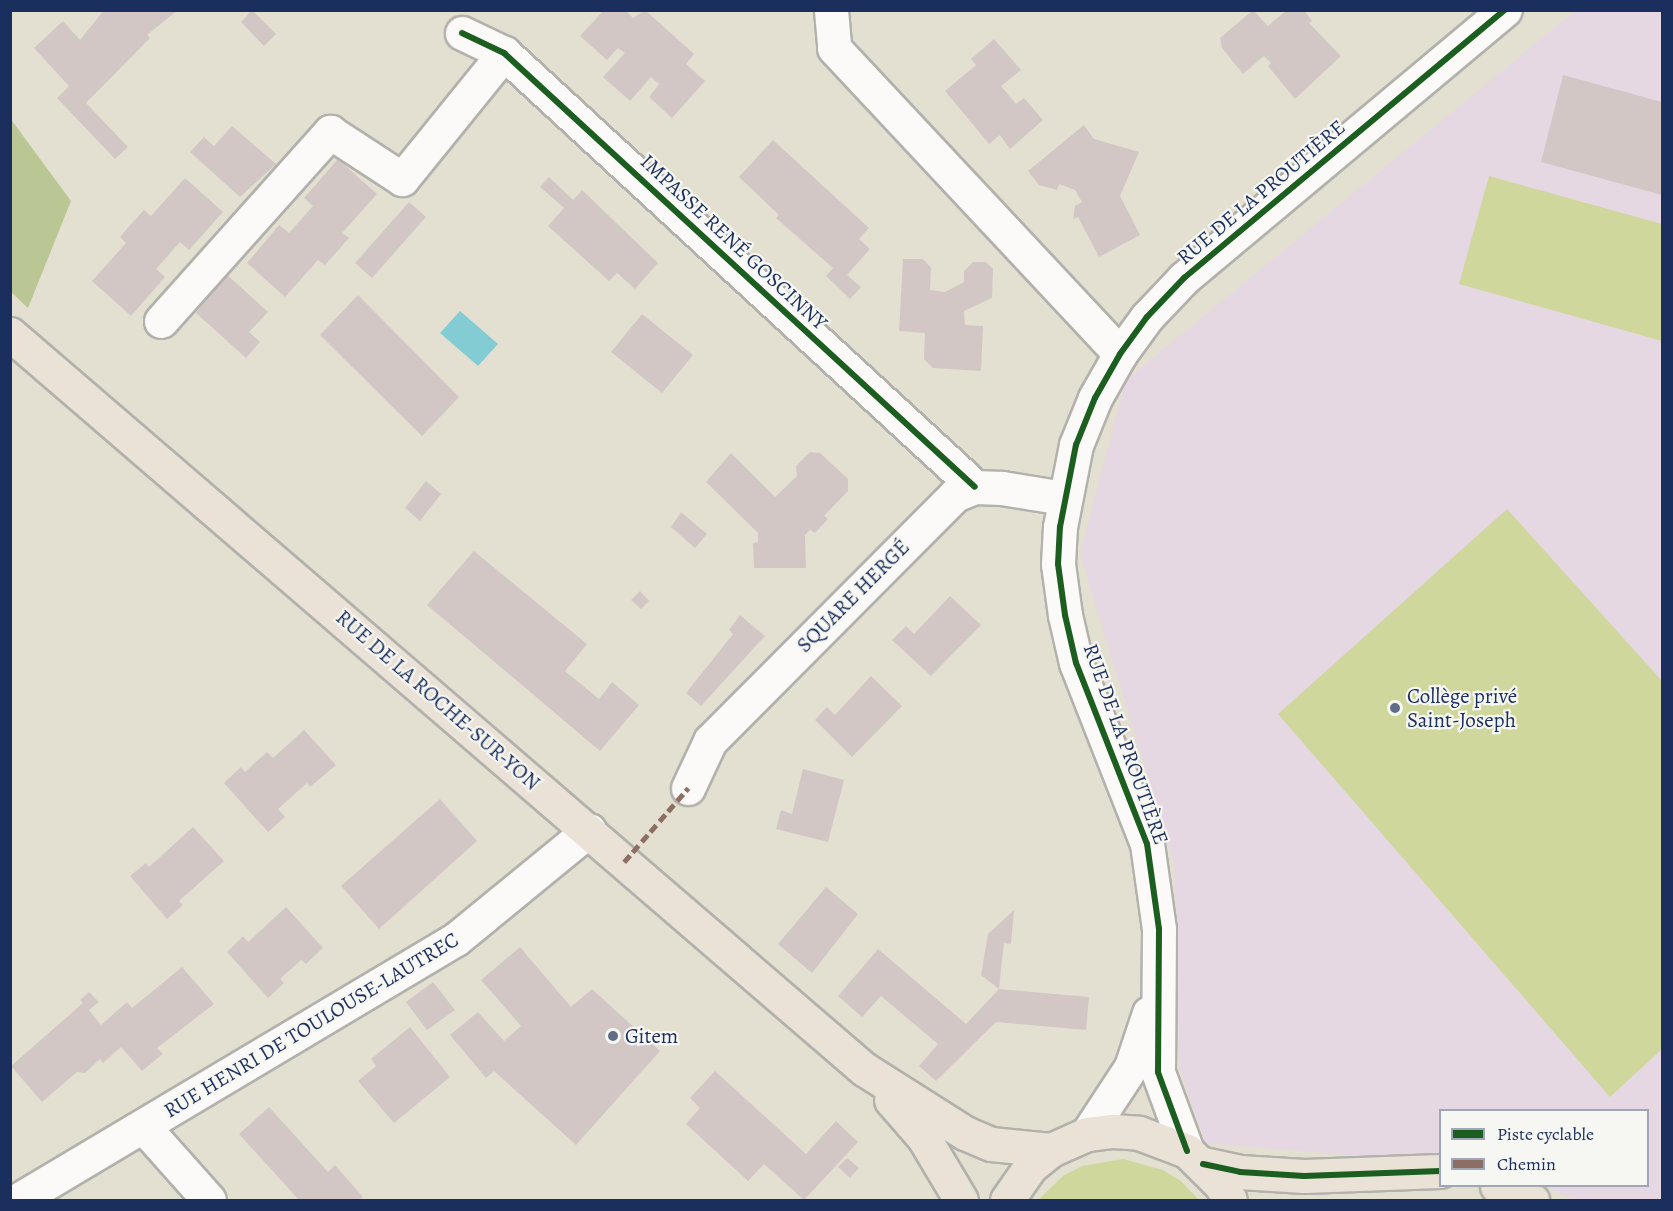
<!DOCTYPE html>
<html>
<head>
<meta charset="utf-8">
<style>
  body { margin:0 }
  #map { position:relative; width:1673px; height:1211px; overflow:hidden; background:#e3e0d1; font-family:Alegreya,serif }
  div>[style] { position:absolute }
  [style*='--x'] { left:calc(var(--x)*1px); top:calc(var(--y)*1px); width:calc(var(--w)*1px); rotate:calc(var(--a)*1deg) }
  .built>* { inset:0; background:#e5d8e2 }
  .green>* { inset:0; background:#d0d79d }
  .forest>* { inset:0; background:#bac795 }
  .water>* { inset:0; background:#83ccd4 }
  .building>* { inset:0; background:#d3c7c6 }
  .roads { filter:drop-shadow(2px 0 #b2b1ac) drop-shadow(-2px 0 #b2b1ac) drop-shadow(0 2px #b2b1ac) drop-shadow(0 -2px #b2b1ac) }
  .minor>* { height:33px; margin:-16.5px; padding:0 16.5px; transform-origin:16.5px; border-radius:16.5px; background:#fbfaf8 }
  .major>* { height:33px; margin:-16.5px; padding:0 16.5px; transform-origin:16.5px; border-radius:16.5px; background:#eae2d6 }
  .quiet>* { height:4.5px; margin-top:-2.25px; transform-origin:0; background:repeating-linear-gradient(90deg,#8d6e63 0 9px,transparent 0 13.5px) }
  .cycleway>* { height:6px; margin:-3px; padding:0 3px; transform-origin:3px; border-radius:3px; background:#1b5e20 }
  .dots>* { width:16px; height:16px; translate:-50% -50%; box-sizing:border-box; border:3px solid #f6f6f2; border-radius:50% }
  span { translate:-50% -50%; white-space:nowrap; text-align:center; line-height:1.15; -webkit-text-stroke:4.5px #f6f6f2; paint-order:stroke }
  .street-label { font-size:21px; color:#1b2f5e }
  .poi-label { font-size:21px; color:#1b2f5e }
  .left { translate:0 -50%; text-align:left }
  .frame { position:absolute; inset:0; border:12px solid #1b2f5e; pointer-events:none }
  .legend { position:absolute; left:1439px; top:1109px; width:210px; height:78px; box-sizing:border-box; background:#f6f6f2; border:2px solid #9ea6b7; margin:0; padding:8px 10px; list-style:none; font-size:18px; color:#1b2f5e }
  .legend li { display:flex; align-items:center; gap:12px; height:30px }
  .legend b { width:30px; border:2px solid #9ea6b7 }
</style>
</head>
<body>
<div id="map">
  <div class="built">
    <div style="clip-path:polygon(1575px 11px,1662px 11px,1662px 1200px,1574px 1200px,1542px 1186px,1648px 1186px,1648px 1110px,1440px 1110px,1440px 1156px,1361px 1156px,1205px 1143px,1179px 1067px,1174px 863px,1080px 554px,1126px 380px)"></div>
  </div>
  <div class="green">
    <div style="clip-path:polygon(1489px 176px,1662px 224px,1662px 341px,1459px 284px)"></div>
    <div style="clip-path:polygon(1507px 509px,1662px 681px,1662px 1049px,1610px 1097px,1278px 714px)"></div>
    <div style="clip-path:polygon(1123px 1159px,1163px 1170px,1181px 1181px,1199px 1200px,1038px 1200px,1063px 1176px,1082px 1166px)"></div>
  </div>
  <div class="forest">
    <div style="clip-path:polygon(10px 118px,71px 201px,28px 308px,11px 292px)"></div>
  </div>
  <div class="water">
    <div style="clip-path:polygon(460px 311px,498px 344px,478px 366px,440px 333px)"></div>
  </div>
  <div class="building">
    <div style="clip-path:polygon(104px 10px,178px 10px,147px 35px,150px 38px,86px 103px,128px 147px,115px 159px,57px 98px,69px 86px,34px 48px,63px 21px,80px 40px)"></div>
    <div style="clip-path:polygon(252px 10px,276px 34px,264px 46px,241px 22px)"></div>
    <div style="clip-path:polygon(604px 10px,625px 10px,633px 18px,645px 10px,694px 54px,686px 64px,705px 81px,672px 118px,649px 97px,659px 84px,651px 77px,630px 101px,603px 77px,625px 53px,618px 48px,607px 60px,580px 36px)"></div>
    <div style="clip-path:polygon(1253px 10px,1268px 26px,1287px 10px,1304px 10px,1312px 21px,1309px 23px,1341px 56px,1295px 99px,1268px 66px,1271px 63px,1264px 56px,1243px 74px,1222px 48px,1220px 38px)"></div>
    <div style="clip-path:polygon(994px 39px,1021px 70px,1001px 86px,1016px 104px,1024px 98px,1043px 120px,1010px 149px,1000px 135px,989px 144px,945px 91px,976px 65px,971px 59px)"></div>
    <div style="clip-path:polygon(1563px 75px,1662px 102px,1662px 195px,1541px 162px)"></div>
    <div style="clip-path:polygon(1084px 125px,1094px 139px,1139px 152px,1120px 196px,1140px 235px,1099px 257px,1078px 217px,1073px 219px,1075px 206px,1082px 202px,1075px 190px,1059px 184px,1057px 190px,1039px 185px,1028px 171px)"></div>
    <div style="clip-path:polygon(232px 126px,276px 164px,240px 197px,190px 152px,204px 137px,214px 146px)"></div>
    <div style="clip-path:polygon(773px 140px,869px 228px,859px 239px,870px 249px,847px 275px,861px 287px,850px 299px,826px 276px,833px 268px,776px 218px,779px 215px,739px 177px)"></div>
    <div style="clip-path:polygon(338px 159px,377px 194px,342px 233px,349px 238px,325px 265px,318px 260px,285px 297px,247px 263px,279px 225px,289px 233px,313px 206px,304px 198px)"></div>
    <div style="clip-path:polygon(549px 177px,573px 200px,582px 190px,658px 263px,635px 289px,617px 273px,609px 281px,548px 226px,564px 208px,540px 187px)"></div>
    <div style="clip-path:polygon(185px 178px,223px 212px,189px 250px,180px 242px,156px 269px,165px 277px,131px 316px,92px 281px,126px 243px,120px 237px,132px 223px,144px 210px,151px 216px)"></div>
    <div style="clip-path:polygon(409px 202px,426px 217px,372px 278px,355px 263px)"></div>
    <div style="clip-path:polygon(903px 259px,923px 259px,931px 268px,930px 290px,945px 292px,964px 282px,964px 271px,973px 262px,986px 262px,993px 269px,992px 298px,964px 311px,965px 325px,983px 326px,981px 371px,933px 368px,924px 359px,925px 333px,899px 331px)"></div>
    <div style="clip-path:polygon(225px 273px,268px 312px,249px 332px,260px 342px,246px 358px,196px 313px)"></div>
    <div style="clip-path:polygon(358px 295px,459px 397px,422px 436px,320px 335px)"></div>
    <div style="clip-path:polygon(642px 314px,693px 355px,662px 393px,611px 352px)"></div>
    <div style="clip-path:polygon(810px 452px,820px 453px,848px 479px,848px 491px,824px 516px,828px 519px,815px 533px,810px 530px,805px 535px,806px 568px,754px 568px,753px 543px,758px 542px,758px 533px,706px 482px,731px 453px,775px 497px,797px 476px,796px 466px)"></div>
    <div style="clip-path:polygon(426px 481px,441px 494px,420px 521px,405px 508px)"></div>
    <div style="clip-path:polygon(681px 512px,707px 534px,695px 548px,671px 527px)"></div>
    <div style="clip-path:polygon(474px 551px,587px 644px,565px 671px,599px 699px,612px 682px,639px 705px,600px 751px,427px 605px)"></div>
    <div style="clip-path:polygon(640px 591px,649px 601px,641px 609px,631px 600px)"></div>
    <div style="clip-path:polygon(950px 596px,981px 625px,931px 676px,892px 640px,906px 626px,914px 634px)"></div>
    <div style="clip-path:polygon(740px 615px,765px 636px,701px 706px,686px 693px,733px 634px,729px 630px)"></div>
    <div style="clip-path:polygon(871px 676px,902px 706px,852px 757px,815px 720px,827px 707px,835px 715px)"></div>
    <div style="clip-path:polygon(304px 730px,336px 765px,310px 787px,307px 783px,278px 809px,285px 817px,268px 832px,224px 783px,241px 767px,245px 772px,267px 752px,273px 758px)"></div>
    <div style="clip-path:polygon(803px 769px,844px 780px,828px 842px,776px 829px,781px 810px,792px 814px)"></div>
    <div style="clip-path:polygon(440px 799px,477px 841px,379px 929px,341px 886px)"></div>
    <div style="clip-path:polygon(193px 827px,224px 861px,179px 901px,183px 905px,167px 919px,130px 876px,146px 863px,149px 867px)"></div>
    <div style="clip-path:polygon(826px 887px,858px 914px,812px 973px,778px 944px)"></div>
    <div style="clip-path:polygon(286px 907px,323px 948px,306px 964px,301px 960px,280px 979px,284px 983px,268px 998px,227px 952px,243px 936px,248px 942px)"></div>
    <div style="clip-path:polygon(1014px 910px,1011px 944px,1004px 943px,999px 989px,981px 975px,988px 934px)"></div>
    <div style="clip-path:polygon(520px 947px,571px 1007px,592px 989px,660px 1051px,576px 1145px,494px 1071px,486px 1078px,450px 1035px,478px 1012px,504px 1041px,521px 1026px,481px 980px)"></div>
    <div style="clip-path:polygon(878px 949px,966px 1024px,999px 989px,1089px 997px,1086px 1030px,996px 1022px,936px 1081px,919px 1066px,938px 1044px,881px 996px,862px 1017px,838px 996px)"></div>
    <div style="clip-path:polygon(182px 967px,214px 1004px,157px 1048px,163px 1054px,142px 1071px,121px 1047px,103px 1063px,100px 1059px,85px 1073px,77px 1072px,42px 1102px,11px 1066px,83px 1003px,80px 1000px,89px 992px,99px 1002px,89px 1010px,101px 1025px,127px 1002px,132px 1008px)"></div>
    <div style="clip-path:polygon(433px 982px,455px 1010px,427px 1030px,406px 1002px)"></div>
    <div style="clip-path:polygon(410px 1027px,450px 1077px,394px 1123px,358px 1081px,376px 1066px,371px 1059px)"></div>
    <div style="clip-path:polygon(715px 1071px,806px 1154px,836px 1121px,858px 1142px,804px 1200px,764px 1164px,748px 1181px,686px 1124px,700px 1108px,690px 1098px)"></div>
    <div style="clip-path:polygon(269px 1107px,328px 1172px,335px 1165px,363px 1197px,359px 1200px,299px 1200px,239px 1134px)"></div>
    <div style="clip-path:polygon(847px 1158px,859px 1168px,850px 1178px,838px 1167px)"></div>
  </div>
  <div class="roads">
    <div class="minor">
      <div style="--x:831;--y:10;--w:38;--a:85"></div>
      <div style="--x:834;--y:48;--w:419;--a:46.9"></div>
      <div style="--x:462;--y:33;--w:47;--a:25.5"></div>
      <div style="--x:504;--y:53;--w:640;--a:42.66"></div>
      <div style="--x:161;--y:321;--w:254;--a:-48.2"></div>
      <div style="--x:330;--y:132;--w:86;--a:33.1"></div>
      <div style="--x:402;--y:179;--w:162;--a:-51"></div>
      <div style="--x:688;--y:788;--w:52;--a:-64.9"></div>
      <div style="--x:710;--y:741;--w:347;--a:-45.1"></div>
      <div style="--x:955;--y:495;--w:22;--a:-22"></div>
      <div style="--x:975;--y:487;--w:27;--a:2"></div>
      <div style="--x:1002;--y:488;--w:63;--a:9.2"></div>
      <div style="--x:143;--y:1126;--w:99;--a:48.3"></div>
      <div style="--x:1087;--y:1134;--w:80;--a:-56.7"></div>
      <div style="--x:1131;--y:1067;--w:57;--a:-71.6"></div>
      <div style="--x:1187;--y:1151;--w:84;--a:-110.2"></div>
      <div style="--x:1158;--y:1072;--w:143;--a:-89.6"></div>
      <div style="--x:1159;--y:929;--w:86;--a:-98"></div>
      <div style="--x:1147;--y:844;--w:194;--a:-111.4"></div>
      <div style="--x:1076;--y:663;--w:49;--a:-102.9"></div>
      <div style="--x:1065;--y:615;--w:51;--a:-97.8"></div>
      <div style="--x:1058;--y:564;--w:37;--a:-87"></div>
      <div style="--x:1060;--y:527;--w:84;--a:-79"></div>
      <div style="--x:1076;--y:445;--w:51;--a:-68"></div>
      <div style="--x:1095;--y:398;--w:51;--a:-60.4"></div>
      <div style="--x:1120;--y:354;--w:46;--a:-53.9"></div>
      <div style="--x:1147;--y:317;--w:54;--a:-46.5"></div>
      <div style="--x:1184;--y:278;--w:418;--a:-39.9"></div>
      <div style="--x:18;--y:1200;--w:510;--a:-30.79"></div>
      <div style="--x:456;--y:939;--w:172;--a:-39.3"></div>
    </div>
    <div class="major">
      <div style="--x:10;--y:334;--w:1127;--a:40.72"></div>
      <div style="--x:864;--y:1069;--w:120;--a:32.4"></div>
      <div style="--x:965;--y:1133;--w:28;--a:23"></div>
      <div style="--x:991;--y:1144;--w:60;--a:5.7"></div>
      <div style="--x:891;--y:1100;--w:50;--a:49"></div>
      <div style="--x:924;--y:1138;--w:72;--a:59.2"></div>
      <div style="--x:1203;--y:1164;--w:38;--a:12"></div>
      <div style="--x:1240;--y:1172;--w:64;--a:3.6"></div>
      <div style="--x:1304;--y:1176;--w:136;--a:-2.1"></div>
      <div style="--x:1497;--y:1186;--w:38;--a:22"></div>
      <div style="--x:1007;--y:1200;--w:40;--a:-55.1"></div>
      <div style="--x:1030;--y:1167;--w:27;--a:-39"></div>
      <div style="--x:1051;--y:1150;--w:39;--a:-24"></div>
      <div style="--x:1087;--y:1134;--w:26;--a:-7"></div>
      <div style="--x:1113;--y:1131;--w:26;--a:4"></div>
      <div style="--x:1139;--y:1133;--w:51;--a:20.6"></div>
      <div style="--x:1187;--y:1151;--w:48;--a:45"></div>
      <div style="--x:1221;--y:1185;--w:17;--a:59"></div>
    </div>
  </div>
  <div class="quiet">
    <div style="--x:624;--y:862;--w:98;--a:-49.1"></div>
  </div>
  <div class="cycleway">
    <div style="--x:462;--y:33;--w:47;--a:25.5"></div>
    <div style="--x:504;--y:53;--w:640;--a:42.66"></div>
    <div style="--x:1187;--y:1151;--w:84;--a:-110.2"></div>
    <div style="--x:1158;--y:1072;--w:143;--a:-89.6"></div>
    <div style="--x:1159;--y:929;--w:86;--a:-98"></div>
    <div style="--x:1147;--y:844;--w:194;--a:-111.4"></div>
    <div style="--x:1076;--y:663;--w:49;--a:-102.9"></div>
    <div style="--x:1065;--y:615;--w:51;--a:-97.8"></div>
    <div style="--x:1058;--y:564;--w:37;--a:-87"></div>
    <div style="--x:1060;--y:527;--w:84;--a:-79"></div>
    <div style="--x:1076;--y:445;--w:51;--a:-68"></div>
    <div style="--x:1095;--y:398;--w:51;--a:-60.4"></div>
    <div style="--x:1120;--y:354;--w:46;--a:-53.9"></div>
    <div style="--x:1147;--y:317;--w:54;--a:-46.5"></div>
    <div style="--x:1184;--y:278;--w:418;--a:-39.9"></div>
    <div style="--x:1203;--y:1164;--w:38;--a:12"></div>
    <div style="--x:1240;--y:1172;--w:64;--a:3.6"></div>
    <div style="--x:1304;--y:1176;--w:136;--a:-2.1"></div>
  </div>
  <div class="dots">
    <div style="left:1395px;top:708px;background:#616d86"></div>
    <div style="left:613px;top:1036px;background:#616d86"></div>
  </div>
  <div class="street-label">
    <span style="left:1261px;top:192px;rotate:-40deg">RUE DE LA PROUTIÈRE</span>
    <span style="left:734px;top:242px;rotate:43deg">IMPASSE RENÉ GOSCINNY</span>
    <span style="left:853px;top:596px;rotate:-45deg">SQUARE HERGÉ</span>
    <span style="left:438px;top:700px;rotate:41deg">RUE DE LA ROCHE-SUR-YON</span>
    <span style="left:1126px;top:744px;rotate:70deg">RUE DE LA PROUTIÈRE</span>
    <span style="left:311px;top:1025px;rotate:-31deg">RUE HENRI DE TOULOUSE-LAUTREC</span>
  </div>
  <div class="poi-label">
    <span class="left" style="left:1407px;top:708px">Collège privé<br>Saint-Joseph</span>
    <span class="left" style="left:625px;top:1036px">Gitem</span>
  </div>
  <div class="frame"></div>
  <ul class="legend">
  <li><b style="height:8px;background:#1b5e20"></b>Piste cyclable</li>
  <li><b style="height:8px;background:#8d6e63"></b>Chemin</li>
  </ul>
</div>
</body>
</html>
